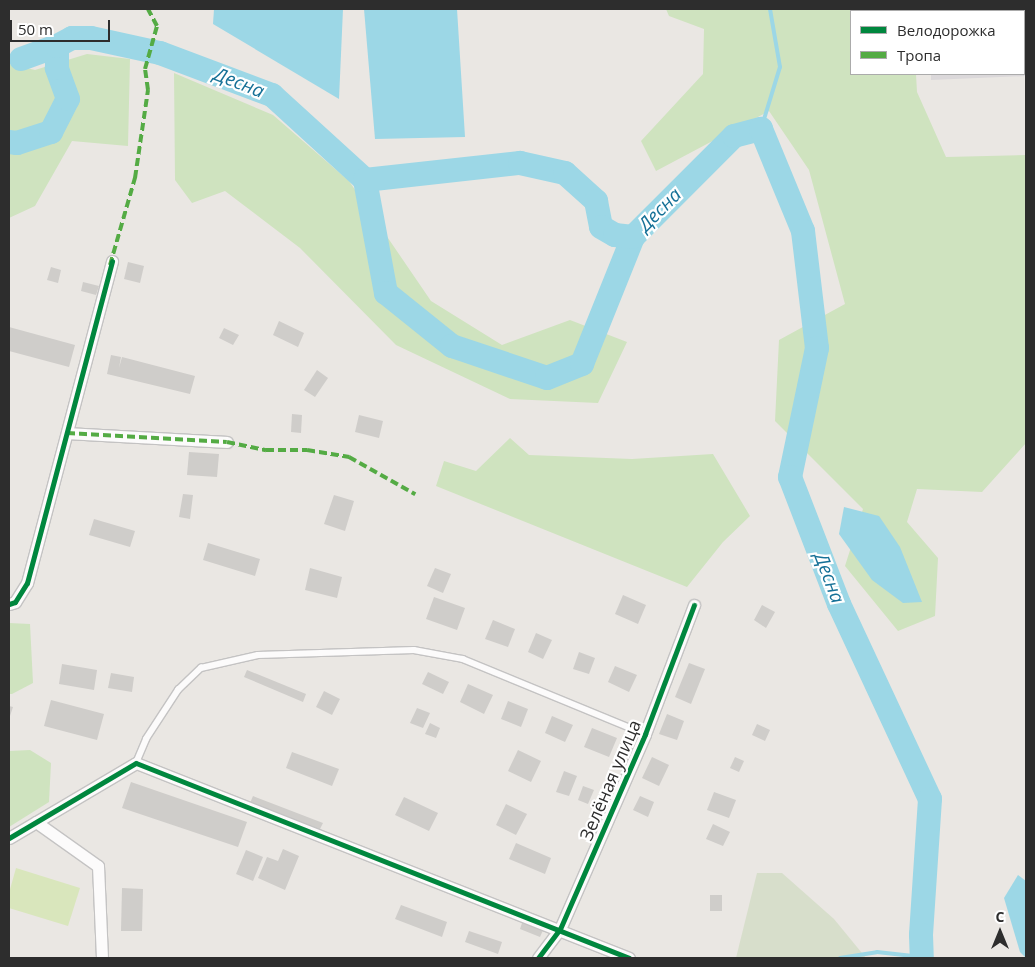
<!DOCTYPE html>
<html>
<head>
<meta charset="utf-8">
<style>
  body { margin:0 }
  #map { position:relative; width:1035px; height:967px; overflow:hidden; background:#eae7e3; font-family:"Open Sans",sans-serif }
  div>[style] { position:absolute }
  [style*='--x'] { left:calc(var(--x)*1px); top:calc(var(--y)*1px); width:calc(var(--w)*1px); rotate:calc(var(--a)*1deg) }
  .industrial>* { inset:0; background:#dbd8da }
  .green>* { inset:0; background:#cfe3bf }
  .cemetery>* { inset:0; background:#d7decb }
  .pitch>* { inset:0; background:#d9e6bc }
  .water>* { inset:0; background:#9cd7e6 }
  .stream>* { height:4px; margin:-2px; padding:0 2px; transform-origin:2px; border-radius:2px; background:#9cd7e6 }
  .river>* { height:24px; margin:-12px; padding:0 12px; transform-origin:12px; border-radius:12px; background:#9cd7e6 }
  .building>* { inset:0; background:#cfcdca }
  .roads { filter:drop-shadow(1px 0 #c4c3c3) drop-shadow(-1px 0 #c4c3c3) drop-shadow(0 1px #c4c3c3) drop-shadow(0 -1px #c4c3c3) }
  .lane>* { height:5.5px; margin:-2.75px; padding:0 2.75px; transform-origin:2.75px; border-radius:2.75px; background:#fcfbfb }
  .street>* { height:11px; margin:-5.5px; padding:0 5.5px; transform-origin:5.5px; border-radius:5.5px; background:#fcfbfb }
  .quiet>* { height:4px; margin-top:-2px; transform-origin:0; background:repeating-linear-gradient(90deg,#54ab44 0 8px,transparent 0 12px) }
  .cycleway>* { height:5px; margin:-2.5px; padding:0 2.5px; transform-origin:2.5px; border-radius:2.5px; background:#00873e }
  span { translate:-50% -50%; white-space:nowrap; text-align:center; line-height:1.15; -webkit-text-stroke:4.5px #fff; paint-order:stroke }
  .street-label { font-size:18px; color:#2d2d2d }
  .water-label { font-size:19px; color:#167197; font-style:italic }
  .frame { position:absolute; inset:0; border:10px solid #2d2d2d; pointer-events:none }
  .legend { position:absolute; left:850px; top:10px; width:175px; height:65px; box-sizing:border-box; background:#fff; border:1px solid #ababab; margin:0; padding:6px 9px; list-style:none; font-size:15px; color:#2d2d2d }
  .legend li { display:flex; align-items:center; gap:10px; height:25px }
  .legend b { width:25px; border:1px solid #ababab }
  .north { position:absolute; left:975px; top:907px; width:50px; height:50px; -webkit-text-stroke:4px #fff; paint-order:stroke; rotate:0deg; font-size:14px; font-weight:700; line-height:20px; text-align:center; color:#2d2d2d }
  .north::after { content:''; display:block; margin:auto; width:18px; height:22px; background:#2d2d2d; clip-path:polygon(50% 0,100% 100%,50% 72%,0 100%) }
  .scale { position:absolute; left:10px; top:20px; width:100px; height:22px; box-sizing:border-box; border:2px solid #2d2d2d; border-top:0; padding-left:6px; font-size:15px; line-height:18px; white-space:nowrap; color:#2d2d2d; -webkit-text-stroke:4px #fff; paint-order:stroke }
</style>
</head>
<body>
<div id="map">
  <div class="industrial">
    <div style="clip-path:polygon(928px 9px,1026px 9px,1026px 76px,931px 80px,931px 74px,1024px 74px,1024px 11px)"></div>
  </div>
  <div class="green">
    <div style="clip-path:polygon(666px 9px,912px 9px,912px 11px,851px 11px,851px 74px,916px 74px,917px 92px,946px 157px,1026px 155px,1026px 443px,982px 492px,917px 489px,907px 522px,938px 558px,935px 616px,898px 631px,845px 566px,863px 509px,775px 421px,779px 340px,845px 304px,809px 170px,769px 111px,656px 171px,641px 141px,703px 74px,704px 29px,669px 16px)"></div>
    <div style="clip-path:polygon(87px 54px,130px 59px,128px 146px,72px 141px,35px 206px,9px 218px,9px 64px,35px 70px)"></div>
    <div style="clip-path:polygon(174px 73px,273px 115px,349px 181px,431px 301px,502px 345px,570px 320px,627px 342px,598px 403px,510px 399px,396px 345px,300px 248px,225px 191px,192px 203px,175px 180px)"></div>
    <div style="clip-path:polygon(510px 438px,529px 455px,632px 459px,713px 454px,750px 516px,723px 542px,687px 587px,436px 486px,444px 461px,476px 471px)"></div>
    <div style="clip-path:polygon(9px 623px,30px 624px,33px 683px,12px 694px,9px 694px)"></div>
    <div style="clip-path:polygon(30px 750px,51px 763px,49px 802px,9px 827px,9px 751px)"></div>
  </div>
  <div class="cemetery">
    <div style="clip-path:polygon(757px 873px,782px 873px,834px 919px,866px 958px,736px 958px)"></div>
  </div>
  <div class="pitch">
    <div style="clip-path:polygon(16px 868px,80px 888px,68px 926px,9px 908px,9px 893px)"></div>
  </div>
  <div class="water">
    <div style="clip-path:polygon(214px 9px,343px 9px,339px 99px,213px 24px)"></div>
    <div style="clip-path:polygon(364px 9px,457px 9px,465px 137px,375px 139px)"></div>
    <div style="clip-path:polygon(947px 9px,1026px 9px,1026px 68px,1024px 68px,1024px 11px,945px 11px)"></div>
    <div style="clip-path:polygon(844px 507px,879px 516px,900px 547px,922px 602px,903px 603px,872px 580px,839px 534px)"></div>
    <div style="clip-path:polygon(1018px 875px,1026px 881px,1026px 958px,1020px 952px,1004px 898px)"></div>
  </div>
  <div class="stream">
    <div style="--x:761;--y:129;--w:65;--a:-73"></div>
    <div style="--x:780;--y:67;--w:59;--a:-99.8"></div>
    <div style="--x:840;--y:958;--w:37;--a:-9"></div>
    <div style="--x:877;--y:952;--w:45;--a:6.3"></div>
  </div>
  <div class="river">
    <div style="--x:21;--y:59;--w:38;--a:-20"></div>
    <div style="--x:9;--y:142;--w:8;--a:7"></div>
    <div style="--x:17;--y:143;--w:36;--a:-18"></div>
    <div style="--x:51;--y:132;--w:37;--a:-63"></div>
    <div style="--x:68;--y:99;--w:33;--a:-110"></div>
    <div style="--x:57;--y:68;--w:22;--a:-90"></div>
    <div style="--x:57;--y:46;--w:17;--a:-28"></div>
    <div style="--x:72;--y:38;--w:19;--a:0"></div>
    <div style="--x:91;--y:38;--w:71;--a:12.3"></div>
    <div style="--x:160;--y:53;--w:120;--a:20.6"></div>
    <div style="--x:272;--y:95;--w:126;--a:42.4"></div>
    <div style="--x:365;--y:180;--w:115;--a:79.5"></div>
    <div style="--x:386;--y:293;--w:85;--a:38.8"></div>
    <div style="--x:452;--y:346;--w:100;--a:18.6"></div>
    <div style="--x:547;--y:378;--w:38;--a:-22"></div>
    <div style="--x:582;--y:364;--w:137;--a:-68.1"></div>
    <div style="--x:633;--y:237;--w:143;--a:-45"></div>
    <div style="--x:734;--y:136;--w:28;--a:-15"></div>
    <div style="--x:761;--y:129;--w:110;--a:67.6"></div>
    <div style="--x:803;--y:231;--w:118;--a:83.2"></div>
    <div style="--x:817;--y:348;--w:132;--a:101.8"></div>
    <div style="--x:790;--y:477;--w:136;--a:68.9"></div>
    <div style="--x:839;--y:604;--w:215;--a:65"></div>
    <div style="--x:930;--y:799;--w:136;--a:93.8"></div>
    <div style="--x:921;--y:935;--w:23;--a:88"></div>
    <div style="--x:365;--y:180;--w:156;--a:-6.3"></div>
    <div style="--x:520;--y:163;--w:46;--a:12.5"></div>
    <div style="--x:565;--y:173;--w:42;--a:42.1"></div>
    <div style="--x:596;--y:201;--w:26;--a:79"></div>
    <div style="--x:601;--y:227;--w:16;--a:30"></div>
    <div style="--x:615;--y:235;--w:18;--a:6"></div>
  </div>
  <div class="building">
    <div style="clip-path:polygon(128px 262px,144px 266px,140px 283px,124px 279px)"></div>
    <div style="clip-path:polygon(51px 267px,61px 270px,58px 283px,47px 280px)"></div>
    <div style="clip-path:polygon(83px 282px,99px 286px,96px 295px,81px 291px)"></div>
    <div style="clip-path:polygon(279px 321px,304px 333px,298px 347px,273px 335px)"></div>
    <div style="clip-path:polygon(9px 327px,75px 345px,69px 367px,9px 351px)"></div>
    <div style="clip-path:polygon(224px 328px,239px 335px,233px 345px,219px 338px)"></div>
    <div style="clip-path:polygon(111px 355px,121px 357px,119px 368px,122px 357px,195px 376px,190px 394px,107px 374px)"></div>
    <div style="clip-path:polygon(317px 370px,328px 378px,315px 397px,304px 390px)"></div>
    <div style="clip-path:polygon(292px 414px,302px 415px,301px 433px,291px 432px)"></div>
    <div style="clip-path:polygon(359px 415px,383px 421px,379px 438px,355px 432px)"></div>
    <div style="clip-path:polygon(189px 452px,219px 454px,217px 477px,187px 475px)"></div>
    <div style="clip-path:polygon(183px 494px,193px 495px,190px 519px,179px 517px)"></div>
    <div style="clip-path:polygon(334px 495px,354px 501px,345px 531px,324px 524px)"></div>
    <div style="clip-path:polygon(94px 519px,135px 531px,130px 547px,89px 535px)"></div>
    <div style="clip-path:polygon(208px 543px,260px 559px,255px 576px,203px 560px)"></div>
    <div style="clip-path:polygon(310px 568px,342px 577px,337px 598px,305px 590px)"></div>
    <div style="clip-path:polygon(435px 568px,451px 574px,443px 593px,427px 586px)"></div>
    <div style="clip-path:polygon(623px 595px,646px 605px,638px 624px,615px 614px)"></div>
    <div style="clip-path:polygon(434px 597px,465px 608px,457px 630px,426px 619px)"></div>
    <div style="clip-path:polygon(762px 605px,775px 612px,766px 628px,754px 620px)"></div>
    <div style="clip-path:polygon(493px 620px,515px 629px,508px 647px,485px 639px)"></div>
    <div style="clip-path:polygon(536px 633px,552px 640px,543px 659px,528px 652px)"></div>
    <div style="clip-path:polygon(579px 652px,595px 658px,589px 674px,573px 669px)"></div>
    <div style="clip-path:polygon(689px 663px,705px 669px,691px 704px,675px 697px)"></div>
    <div style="clip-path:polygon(62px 664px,97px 670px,94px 690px,59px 684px)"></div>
    <div style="clip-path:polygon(615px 666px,637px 675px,629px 692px,608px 682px)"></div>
    <div style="clip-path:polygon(247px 670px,306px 694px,303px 702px,244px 677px)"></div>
    <div style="clip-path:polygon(428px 672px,449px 682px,443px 694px,422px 684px)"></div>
    <div style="clip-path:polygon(111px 673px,134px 677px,132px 692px,108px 688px)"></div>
    <div style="clip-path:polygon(468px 684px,493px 695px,484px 714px,460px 702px)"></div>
    <div style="clip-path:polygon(324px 691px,340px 699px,332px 715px,316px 707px)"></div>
    <div style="clip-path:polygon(51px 700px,104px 714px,97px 740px,44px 726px)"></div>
    <div style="clip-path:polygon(508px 701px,528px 709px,521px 727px,501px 719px)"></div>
    <div style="clip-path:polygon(9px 706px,13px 707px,9px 719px)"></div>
    <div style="clip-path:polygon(417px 708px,430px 713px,423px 728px,410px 723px)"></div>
    <div style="clip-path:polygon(667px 714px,684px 721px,677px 740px,659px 734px)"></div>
    <div style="clip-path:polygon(552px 716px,573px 725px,565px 742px,545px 733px)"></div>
    <div style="clip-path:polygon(430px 723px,440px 728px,436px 738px,425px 734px)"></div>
    <div style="clip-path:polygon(757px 724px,770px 730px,765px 741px,752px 735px)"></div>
    <div style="clip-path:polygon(592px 728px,617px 738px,609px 757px,584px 747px)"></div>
    <div style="clip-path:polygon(518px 750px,541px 761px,531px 782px,508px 771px)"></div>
    <div style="clip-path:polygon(292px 752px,339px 769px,332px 786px,286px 768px)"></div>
    <div style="clip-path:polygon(652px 757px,669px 765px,659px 786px,642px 778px)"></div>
    <div style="clip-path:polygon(735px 757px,744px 761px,739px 772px,730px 768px)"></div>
    <div style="clip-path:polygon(564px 771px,577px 776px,569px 796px,556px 792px)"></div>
    <div style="clip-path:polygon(131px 782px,247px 822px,238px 847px,122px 808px)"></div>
    <div style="clip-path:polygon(583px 786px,594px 790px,588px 804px,578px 800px)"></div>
    <div style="clip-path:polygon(714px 792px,736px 800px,729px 818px,707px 810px)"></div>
    <div style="clip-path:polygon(253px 796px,323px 823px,319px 831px,250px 803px)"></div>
    <div style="clip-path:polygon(640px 796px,654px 802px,648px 817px,633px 810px)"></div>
    <div style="clip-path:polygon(404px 797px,438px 813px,429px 831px,395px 815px)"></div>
    <div style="clip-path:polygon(506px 804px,527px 814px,516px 835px,496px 825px)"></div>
    <div style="clip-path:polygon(713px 824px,730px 832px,723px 846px,706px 839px)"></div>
    <div style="clip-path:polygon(516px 843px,551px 858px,545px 874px,509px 859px)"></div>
    <div style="clip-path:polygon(283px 849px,299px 856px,285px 890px,258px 878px,267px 857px,278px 861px)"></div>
    <div style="clip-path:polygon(246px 850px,263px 857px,253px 881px,236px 874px)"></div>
    <div style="clip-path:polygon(122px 888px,143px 889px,142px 931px,121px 931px)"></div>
    <div style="clip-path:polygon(710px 895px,722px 895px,722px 911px,710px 911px)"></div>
    <div style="clip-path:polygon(401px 905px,447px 922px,442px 937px,395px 919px)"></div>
    <div style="clip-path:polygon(523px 920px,544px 928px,540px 937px,520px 929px)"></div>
    <div style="clip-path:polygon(469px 931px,502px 942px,498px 954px,465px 942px)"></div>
  </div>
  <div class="roads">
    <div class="lane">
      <div style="--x:136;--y:763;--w:26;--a:-67"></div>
      <div style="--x:146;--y:739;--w:59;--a:-56.9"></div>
      <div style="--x:178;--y:690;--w:32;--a:-44"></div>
      <div style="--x:201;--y:668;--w:58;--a:-12.8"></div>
      <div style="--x:258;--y:655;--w:156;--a:-1.8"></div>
      <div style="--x:414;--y:650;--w:50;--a:10.4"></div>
      <div style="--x:463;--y:659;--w:197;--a:22.4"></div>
    </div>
    <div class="street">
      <div style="--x:938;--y:9;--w:2;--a:90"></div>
      <div style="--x:67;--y:433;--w:160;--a:3.2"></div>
      <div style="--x:9;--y:604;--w:6;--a:-18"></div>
      <div style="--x:15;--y:602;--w:22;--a:-58"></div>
      <div style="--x:27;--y:583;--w:333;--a:-75.2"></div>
      <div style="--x:36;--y:822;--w:76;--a:35.4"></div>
      <div style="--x:98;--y:866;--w:92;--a:87.5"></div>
      <div style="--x:9;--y:838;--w:147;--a:-30.6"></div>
      <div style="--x:136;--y:763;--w:530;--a:21.58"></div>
      <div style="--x:538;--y:958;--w:36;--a:-53"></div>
      <div style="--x:560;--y:929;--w:213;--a:-66.4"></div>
      <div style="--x:645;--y:734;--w:138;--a:-69.2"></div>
    </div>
  </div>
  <div class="quiet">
    <div style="--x:110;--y:265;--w:91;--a:-74"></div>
    <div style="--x:135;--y:178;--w:89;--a:-81.6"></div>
    <div style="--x:148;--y:90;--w:21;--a:-98"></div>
    <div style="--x:145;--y:69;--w:45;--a:-74.4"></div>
    <div style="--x:157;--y:26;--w:19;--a:-118"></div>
    <div style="--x:67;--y:433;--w:160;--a:3.2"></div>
    <div style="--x:227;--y:442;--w:40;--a:12"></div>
    <div style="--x:266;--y:450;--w:41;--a:0"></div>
    <div style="--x:307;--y:450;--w:43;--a:9.5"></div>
    <div style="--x:349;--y:457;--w:76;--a:29.3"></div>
  </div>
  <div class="cycleway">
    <div style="--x:9;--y:604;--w:6;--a:-18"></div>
    <div style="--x:15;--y:602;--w:22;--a:-58"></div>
    <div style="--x:27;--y:583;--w:333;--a:-75.2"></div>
    <div style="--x:9;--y:838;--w:147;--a:-30.6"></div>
    <div style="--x:136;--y:763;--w:530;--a:21.58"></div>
    <div style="--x:538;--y:958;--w:36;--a:-53"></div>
    <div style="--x:560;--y:929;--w:213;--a:-66.4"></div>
    <div style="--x:645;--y:734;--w:138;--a:-69.2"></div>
  </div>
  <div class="street-label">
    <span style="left:610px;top:780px;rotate:-67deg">Зелёная улица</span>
  </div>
  <div class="water-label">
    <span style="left:239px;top:83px;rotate:21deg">Десна</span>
    <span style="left:660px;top:210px;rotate:-45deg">Десна</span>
    <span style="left:829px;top:578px;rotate:69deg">Десна</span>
  </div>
  <div class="frame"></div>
  <ul class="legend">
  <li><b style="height:6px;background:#00873e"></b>Велодорожка</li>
  <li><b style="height:6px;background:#54ab44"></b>Тропа</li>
  </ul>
  <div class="north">С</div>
  <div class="scale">50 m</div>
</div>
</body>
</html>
